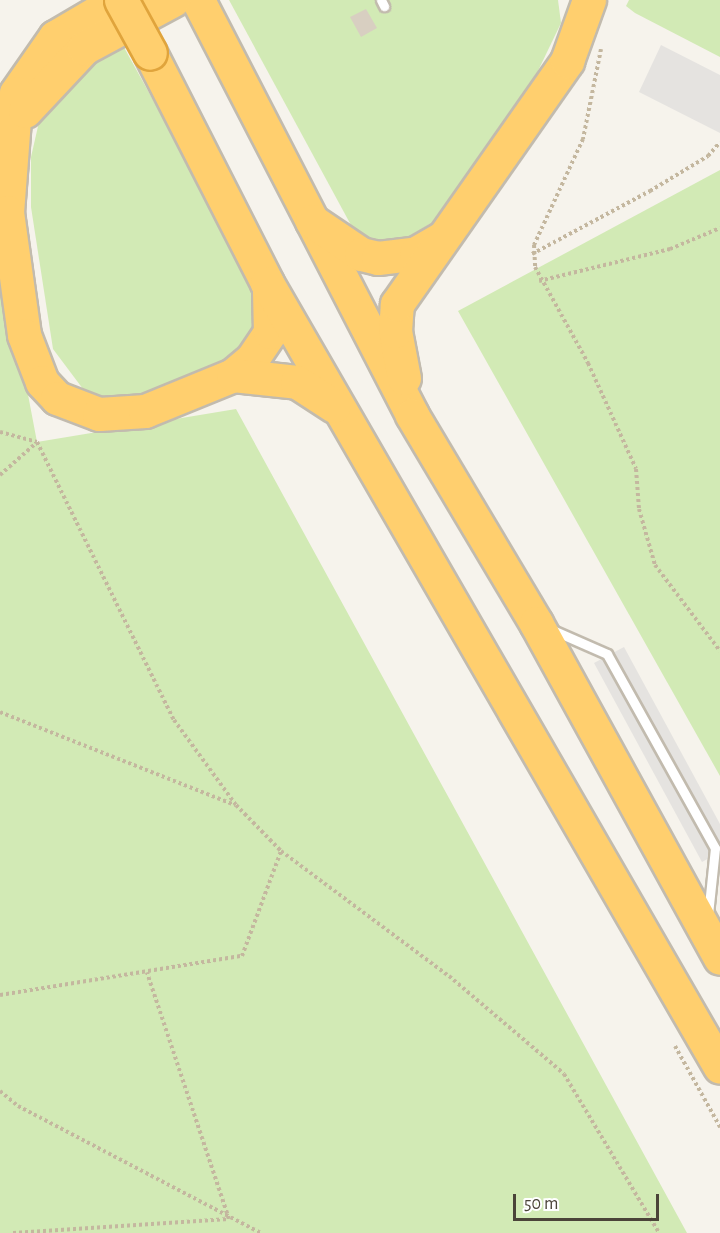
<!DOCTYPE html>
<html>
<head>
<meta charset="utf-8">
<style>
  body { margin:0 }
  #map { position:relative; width:720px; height:1233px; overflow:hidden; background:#f6f3ec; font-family:"Alegreya Sans",sans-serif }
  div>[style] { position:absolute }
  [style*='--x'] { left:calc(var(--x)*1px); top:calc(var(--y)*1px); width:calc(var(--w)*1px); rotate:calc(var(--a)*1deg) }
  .green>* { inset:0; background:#d2eab5 }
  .parking>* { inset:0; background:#e5e3e0 }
  .building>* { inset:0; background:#d8cfc1 }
  .path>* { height:4px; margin-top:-2px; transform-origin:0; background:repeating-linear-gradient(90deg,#c4b79f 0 3px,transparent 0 6px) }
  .roads { filter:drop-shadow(2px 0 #c2bbae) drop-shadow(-2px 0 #c2bbae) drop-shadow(0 2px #c2bbae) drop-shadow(0 -2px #c2bbae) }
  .lane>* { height:9px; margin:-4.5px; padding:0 4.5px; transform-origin:4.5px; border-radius:4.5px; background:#fff }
  .highway>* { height:33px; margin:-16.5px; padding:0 16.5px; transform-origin:16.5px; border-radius:16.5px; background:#ffcf6e }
  .bridges { filter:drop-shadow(2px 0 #e0a43c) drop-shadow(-2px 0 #e0a43c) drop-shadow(0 2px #e0a43c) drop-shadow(0 -2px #e0a43c) }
  .highway-bridge>* { height:33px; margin:-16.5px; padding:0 16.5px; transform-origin:16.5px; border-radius:16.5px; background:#ffcf6e }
  span { translate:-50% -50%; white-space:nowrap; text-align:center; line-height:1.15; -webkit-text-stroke:4.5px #fff; paint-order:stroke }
  .scale { position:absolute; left:513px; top:1194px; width:146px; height:27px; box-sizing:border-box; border:3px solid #4b4439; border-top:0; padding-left:8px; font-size:18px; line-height:21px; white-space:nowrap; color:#4b4439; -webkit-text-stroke:4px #fff; paint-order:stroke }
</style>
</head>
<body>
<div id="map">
  <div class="green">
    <div style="clip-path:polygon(229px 0,558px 0,561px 23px,524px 100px,445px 215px,398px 243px,369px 240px,352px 227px)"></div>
    <div style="clip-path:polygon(629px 0,720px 0,720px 57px,635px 13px,626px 6px)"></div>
    <div style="clip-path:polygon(121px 42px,261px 295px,259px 328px,237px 356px,141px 396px,109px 400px,83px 389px,53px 349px,31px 207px,31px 157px,39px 122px,55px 93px,80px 64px)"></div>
    <div style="clip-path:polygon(720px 170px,720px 776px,458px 311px)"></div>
    <div style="clip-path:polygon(0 247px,37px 442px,236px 409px,687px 1233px,0 1233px)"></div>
  </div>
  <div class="parking">
    <div style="clip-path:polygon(661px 45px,720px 75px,720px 133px,639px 92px)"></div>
    <div style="clip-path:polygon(624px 647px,720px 824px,720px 852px,702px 862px,594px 663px)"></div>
  </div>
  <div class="building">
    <div style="clip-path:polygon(366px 9px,377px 28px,361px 37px,350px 17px)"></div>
  </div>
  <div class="path">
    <div style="--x:601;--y:49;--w:92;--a:101.3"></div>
    <div style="--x:583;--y:139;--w:117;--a:114.8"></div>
    <div style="--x:534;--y:245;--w:22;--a:87"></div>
    <div style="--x:535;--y:267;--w:110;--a:61.1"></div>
    <div style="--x:588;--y:363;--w:116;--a:65.6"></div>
    <div style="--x:636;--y:469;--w:40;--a:85.7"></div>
    <div style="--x:639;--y:509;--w:58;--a:74.1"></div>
    <div style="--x:655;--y:565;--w:108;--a:52.9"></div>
    <div style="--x:532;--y:254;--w:134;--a:-28.1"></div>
    <div style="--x:650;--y:191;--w:68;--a:-31.1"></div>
    <div style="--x:708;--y:156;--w:18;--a:-49"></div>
    <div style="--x:539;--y:281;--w:135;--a:-13.7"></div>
    <div style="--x:670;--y:249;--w:54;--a:-22.8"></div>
    <div style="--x:0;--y:432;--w:38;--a:15"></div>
    <div style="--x:37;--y:442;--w:310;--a:63.8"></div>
    <div style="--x:174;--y:720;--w:105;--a:53.9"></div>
    <div style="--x:236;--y:805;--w:64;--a:45.6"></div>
    <div style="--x:281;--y:851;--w:209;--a:36.7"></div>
    <div style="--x:449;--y:976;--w:151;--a:40.4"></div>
    <div style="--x:564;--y:1074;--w:185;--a:59.1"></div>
    <div style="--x:0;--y:475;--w:48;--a:-41.6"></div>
    <div style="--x:0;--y:712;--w:253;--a:21.6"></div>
    <div style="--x:0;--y:995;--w:245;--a:-9.2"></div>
    <div style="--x:242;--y:956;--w:112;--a:-69.6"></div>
    <div style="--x:675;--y:1046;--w:93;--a:60.9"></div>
    <div style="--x:0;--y:1091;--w:23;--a:40"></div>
    <div style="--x:18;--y:1106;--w:274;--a:27.6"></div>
    <div style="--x:13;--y:1233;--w:216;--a:-3.7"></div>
    <div style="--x:229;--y:1219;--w:260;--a:-108.4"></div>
  </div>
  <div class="roads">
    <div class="lane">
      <div style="--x:381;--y:0;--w:7;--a:63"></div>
      <div style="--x:550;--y:629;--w:62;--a:23.7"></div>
      <div style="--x:607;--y:654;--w:222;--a:60.9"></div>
      <div style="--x:715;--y:848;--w:67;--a:96"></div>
    </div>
    <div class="highway">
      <div style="--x:118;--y:0;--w:73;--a:149.6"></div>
      <div style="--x:55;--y:37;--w:68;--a:124.9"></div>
      <div style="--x:16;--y:93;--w:119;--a:94.3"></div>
      <div style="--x:7;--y:212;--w:124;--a:82.1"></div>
      <div style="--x:24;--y:335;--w:50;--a:69"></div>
      <div style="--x:42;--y:382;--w:22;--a:47"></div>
      <div style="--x:57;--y:398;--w:45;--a:20.9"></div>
      <div style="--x:99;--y:414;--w:46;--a:-3.7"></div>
      <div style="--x:145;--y:411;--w:95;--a:-22.2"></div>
      <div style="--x:233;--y:375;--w:25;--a:-40"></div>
      <div style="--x:252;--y:359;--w:32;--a:-56"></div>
      <div style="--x:270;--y:332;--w:42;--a:-91.4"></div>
      <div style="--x:198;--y:0;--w:467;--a:62.7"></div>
      <div style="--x:412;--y:415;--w:242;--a:59.2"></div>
      <div style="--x:536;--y:623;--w:382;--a:61.2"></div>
      <div style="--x:150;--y:53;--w:258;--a:63"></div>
      <div style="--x:267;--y:283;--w:905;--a:59.98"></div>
      <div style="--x:25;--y:111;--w:86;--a:-46.9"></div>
      <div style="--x:84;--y:48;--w:101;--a:-28.3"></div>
      <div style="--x:312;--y:221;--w:59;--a:34"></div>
      <div style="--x:361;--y:254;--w:17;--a:13"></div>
      <div style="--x:378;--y:258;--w:38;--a:-7"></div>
      <div style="--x:416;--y:253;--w:28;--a:-30"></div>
      <div style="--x:233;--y:375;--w:64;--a:6.2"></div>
      <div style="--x:297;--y:382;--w:44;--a:33"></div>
      <div style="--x:404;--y:378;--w:48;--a:-100.8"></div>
      <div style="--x:395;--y:331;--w:27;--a:-86"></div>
      <div style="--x:397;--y:304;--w:297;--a:-55"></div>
      <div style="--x:567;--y:61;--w:65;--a:-70.2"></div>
    </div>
  </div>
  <div class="bridges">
    <div class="highway-bridge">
      <div style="--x:121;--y:0;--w:60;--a:61.3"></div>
    </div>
  </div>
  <div class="scale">50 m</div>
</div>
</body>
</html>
